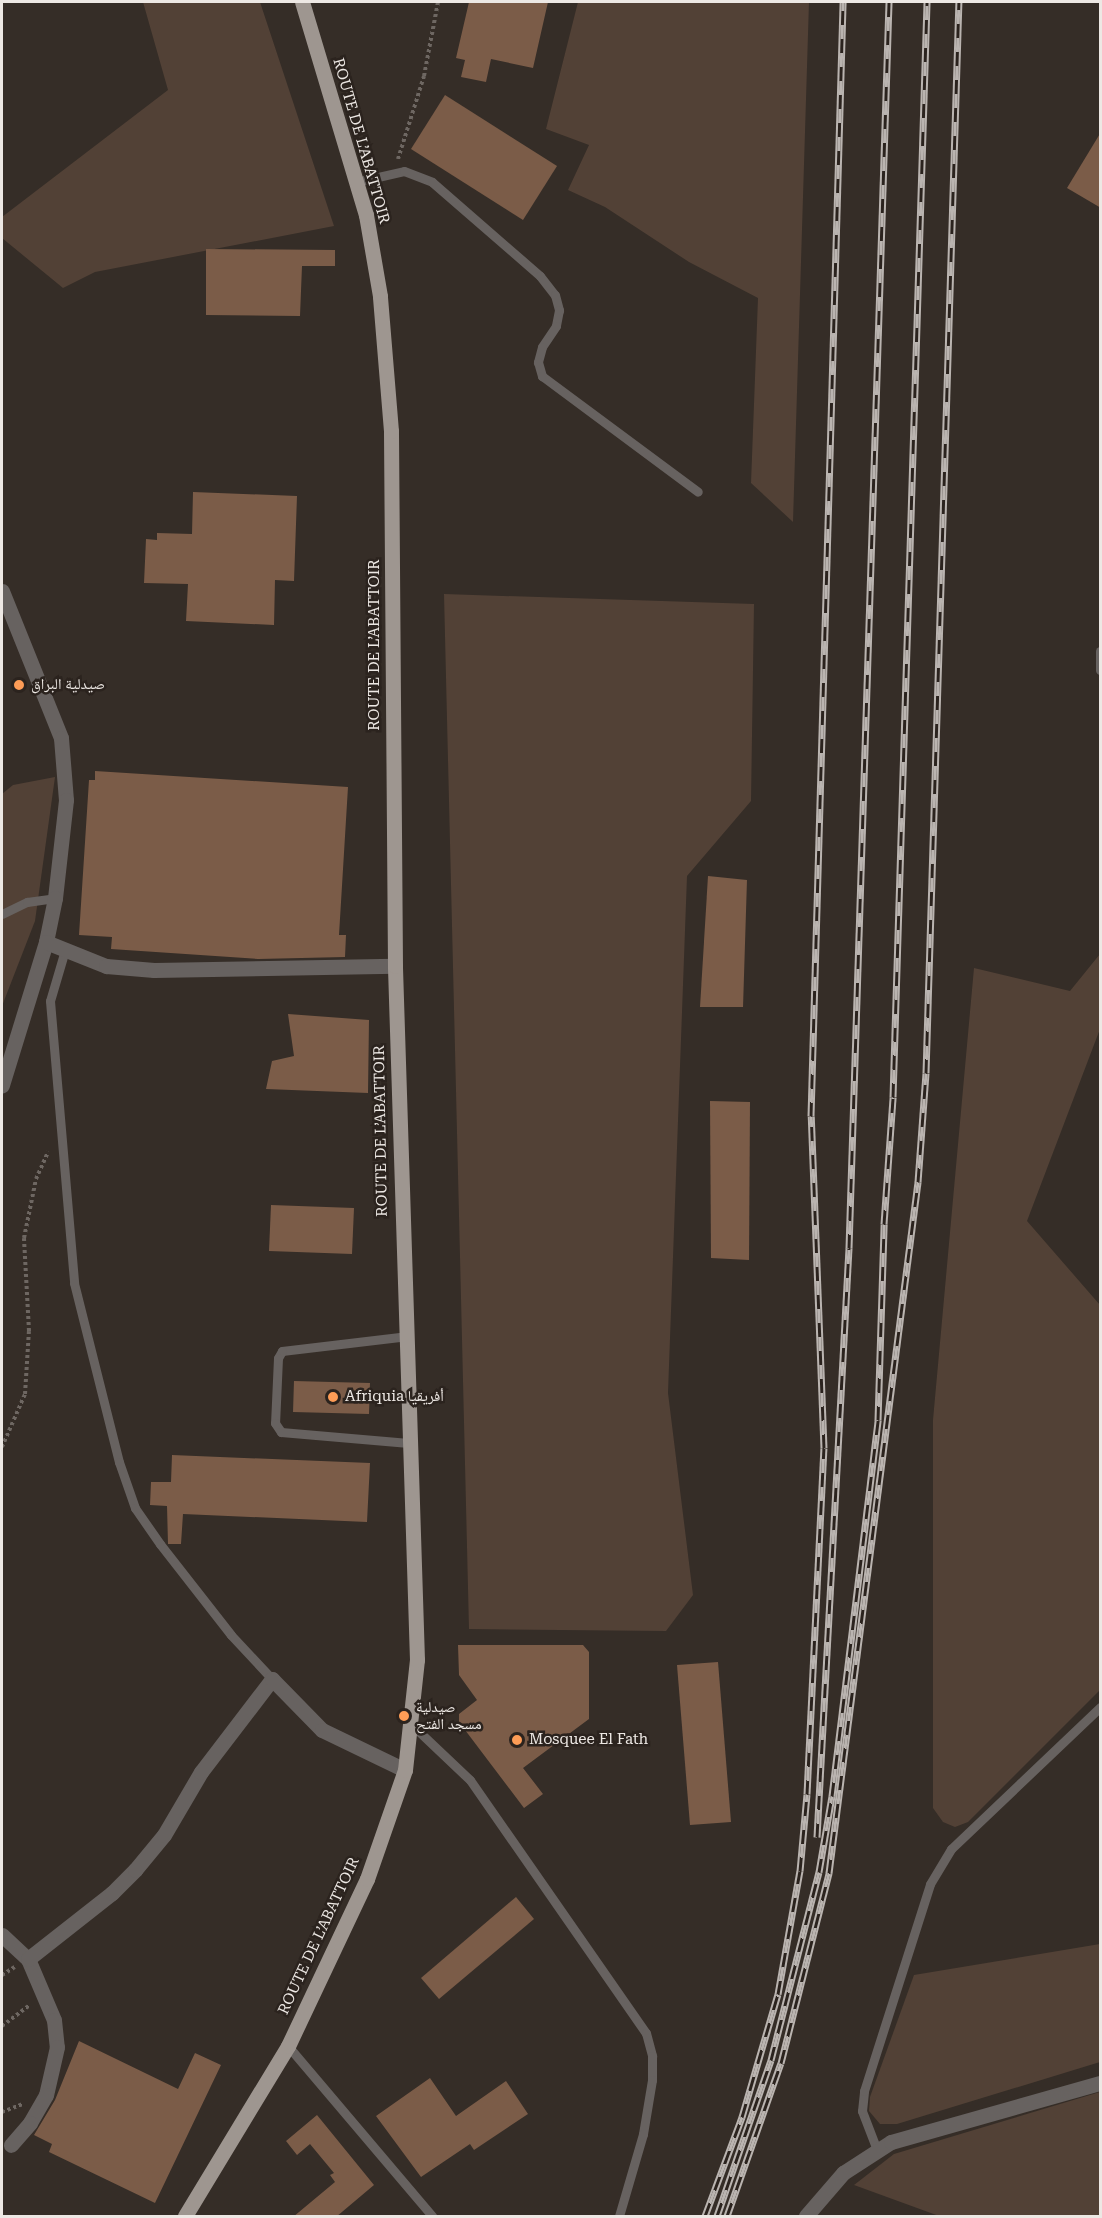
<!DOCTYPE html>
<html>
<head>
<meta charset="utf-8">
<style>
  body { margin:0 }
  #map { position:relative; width:1102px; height:2218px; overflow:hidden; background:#352d27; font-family:"Roboto Serif","Noto Naskh Arabic",serif }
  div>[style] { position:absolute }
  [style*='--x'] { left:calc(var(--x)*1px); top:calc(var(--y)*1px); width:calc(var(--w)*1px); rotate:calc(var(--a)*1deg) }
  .green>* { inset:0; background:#524136 }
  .building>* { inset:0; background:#7b5c48 }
  .path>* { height:4px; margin-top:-2px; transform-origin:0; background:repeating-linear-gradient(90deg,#6e6762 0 3px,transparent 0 6px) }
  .service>* { height:9px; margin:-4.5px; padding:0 4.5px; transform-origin:4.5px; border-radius:4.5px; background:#676260 }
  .minor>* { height:15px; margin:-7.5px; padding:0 7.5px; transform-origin:7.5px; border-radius:7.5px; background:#676260 }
  .primary>* { height:15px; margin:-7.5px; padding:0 7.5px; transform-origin:7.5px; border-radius:7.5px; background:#9e9690 }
  .rail>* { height:7px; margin-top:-3.5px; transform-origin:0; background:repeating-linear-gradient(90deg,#2b231e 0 14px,#bab4b0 0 28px); box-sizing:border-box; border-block:2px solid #bab4b0 }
  .dots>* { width:16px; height:16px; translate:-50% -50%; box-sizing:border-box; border:3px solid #2b231e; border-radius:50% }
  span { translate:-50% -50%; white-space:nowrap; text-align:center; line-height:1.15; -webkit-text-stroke:5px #2b231e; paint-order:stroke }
  .street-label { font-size:15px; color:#ede8e4 }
  .poi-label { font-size:15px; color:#ede8e4 }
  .left { translate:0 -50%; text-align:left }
  .frame { position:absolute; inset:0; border:3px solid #ede8e4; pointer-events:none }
</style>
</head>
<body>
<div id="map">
  <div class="green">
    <div style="clip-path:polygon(143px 2px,260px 2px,334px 226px,95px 272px,63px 288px,2px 238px,2px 217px,168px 90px)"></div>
    <div style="clip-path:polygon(578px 2px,809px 2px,793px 522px,751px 483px,758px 298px,689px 262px,605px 207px,568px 190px,589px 145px,546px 129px)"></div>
    <div style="clip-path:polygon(444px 594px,754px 604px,751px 801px,687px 876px,668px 1393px,693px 1595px,666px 1631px,469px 1629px)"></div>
    <div style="clip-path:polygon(55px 777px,35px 921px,2px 1006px,2px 794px,13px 785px)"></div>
    <div style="clip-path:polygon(1100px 954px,1100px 1029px,1027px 1221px,1100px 1305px,1100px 1690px,968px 1822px,955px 1827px,943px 1822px,933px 1808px,933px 1420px,974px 968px,1070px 991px)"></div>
    <div style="clip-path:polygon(1100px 1944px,1100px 2062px,897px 2124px,880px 2124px,869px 2111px,870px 2097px,914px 1975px)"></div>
    <div style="clip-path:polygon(1100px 2092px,1100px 2216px,939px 2216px,854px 2185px,894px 2154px)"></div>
  </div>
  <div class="building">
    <div style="clip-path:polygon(469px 2px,548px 2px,533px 68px,491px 59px,486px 82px,461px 77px,465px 60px,456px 58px)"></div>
    <div style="clip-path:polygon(445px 95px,557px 166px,523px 220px,411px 149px)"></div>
    <div style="clip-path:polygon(1101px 132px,1101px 208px,1067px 188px)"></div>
    <div style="clip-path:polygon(206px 249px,335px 250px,335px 266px,302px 266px,300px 316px,206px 315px)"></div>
    <div style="clip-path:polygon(193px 492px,297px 496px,294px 581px,275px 580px,274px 625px,186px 621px,188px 584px,144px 583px,146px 539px,157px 540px,157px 533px,192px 534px)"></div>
    <div style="clip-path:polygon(95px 771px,348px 787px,339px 935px,346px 935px,345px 957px,258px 959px,111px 949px,112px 937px,79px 935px,89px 780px,95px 780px)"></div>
    <div style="clip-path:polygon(708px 876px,747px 880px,743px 1007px,700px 1007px)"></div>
    <div style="clip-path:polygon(288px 1014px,369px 1020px,368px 1093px,266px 1089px,272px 1061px,294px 1056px)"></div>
    <div style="clip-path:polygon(710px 1101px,750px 1102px,749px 1260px,711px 1258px)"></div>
    <div style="clip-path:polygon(271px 1205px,354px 1208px,352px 1254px,269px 1251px)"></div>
    <div style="clip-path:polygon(294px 1381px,370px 1383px,369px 1414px,293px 1412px)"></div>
    <div style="clip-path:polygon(172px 1455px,370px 1463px,367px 1522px,183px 1514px,181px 1544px,168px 1544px,167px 1506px,150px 1505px,151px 1482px,171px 1482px)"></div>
    <div style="clip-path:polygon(458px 1645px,583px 1645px,589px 1652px,589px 1719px,523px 1768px,543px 1794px,524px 1808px,459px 1722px,459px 1714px,477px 1700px,459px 1675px)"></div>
    <div style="clip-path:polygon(718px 1662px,731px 1822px,690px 1825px,677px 1665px)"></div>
    <div style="clip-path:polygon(516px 1897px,534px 1919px,439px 1999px,421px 1978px)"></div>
    <div style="clip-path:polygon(79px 2041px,178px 2089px,195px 2053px,221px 2065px,155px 2203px,49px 2152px,52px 2144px,34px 2135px,55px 2100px)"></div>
    <div style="clip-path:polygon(430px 2078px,456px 2116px,506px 2081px,528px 2114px,474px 2150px,470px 2144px,421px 2177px,376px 2116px)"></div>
    <div style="clip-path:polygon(317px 2115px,374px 2185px,336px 2217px,293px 2217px,335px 2182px,330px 2175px,334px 2173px,310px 2144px,297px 2155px,286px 2141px)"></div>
  </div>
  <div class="path">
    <div style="--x:398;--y:159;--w:87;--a:-72.6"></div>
    <div style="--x:424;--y:76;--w:75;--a:-79.3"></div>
    <div style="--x:2;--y:1447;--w:58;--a:-66.5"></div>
    <div style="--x:25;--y:1394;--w:63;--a:-86.4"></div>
    <div style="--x:29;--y:1331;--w:93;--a:-93.1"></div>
    <div style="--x:24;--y:1238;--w:60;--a:-78.5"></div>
    <div style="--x:36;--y:1179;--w:30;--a:-66"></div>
    <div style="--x:2;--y:1975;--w:15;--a:-32"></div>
    <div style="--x:2;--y:2026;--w:35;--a:-37"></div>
    <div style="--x:2;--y:2112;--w:22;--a:-21"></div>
  </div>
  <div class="service">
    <div style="--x:356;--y:182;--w:49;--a:-12.9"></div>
    <div style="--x:404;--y:171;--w:30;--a:21"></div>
    <div style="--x:432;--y:182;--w:143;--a:41"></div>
    <div style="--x:540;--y:276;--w:24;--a:52"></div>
    <div style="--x:555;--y:295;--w:16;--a:75"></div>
    <div style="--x:559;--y:310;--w:16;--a:101"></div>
    <div style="--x:556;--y:326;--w:25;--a:124"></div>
    <div style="--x:542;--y:347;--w:16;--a:105"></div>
    <div style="--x:538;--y:362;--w:15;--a:74"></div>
    <div style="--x:542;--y:376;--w:194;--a:36.6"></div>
    <div style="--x:1100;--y:651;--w:19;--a:90"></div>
    <div style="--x:2;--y:914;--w:28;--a:-26"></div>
    <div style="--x:27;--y:902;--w:28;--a:-8"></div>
    <div style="--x:65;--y:950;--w:53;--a:106.4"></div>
    <div style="--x:50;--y:1001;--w:283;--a:85.1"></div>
    <div style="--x:74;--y:1283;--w:185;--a:75.9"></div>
    <div style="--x:119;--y:1462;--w:49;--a:70.8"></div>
    <div style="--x:135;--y:1508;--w:44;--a:55.2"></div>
    <div style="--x:160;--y:1544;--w:115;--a:52"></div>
    <div style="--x:231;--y:1635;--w:60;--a:47"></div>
    <div style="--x:408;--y:1336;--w:127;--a:173.2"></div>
    <div style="--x:282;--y:1351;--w:8;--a:120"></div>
    <div style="--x:278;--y:1358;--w:65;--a:92.6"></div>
    <div style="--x:275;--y:1423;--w:11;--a:56"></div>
    <div style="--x:281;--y:1432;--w:128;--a:4.9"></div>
    <div style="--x:412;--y:1725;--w:80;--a:43.5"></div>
    <div style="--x:470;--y:1780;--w:308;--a:55.2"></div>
    <div style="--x:646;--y:2033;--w:24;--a:75"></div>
    <div style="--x:652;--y:2056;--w:24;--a:90"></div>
    <div style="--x:652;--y:2080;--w:55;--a:99.5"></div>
    <div style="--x:643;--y:2134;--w:85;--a:106.3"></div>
    <div style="--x:288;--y:2046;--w:223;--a:49.7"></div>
    <div style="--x:877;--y:2150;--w:42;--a:-111"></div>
    <div style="--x:862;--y:2111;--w:20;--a:-84"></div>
    <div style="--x:864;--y:2091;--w:217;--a:-72.3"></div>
    <div style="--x:930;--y:1884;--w:41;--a:-59"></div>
    <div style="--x:951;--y:1849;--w:206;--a:-43.6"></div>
  </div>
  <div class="minor">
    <div style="--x:2;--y:591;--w:158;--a:68.1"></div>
    <div style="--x:61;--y:738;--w:62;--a:85.4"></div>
    <div style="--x:66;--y:800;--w:99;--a:96.4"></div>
    <div style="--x:55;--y:898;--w:45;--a:101.6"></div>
    <div style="--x:46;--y:942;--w:150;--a:107.1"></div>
    <div style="--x:46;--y:942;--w:65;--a:21.8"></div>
    <div style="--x:106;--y:966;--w:48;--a:4.8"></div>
    <div style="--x:154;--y:970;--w:241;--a:-1"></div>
    <div style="--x:2;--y:1935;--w:35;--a:43"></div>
    <div style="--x:28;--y:1959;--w:66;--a:66.9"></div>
    <div style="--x:54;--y:2020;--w:27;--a:84"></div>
    <div style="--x:57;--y:2047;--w:49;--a:102.9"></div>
    <div style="--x:46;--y:2095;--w:32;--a:120"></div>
    <div style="--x:30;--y:2123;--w:29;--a:131"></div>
    <div style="--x:28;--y:1959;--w:107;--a:-38.2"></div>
    <div style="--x:112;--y:1893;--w:33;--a:-45"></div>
    <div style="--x:135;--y:1870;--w:45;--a:-50.4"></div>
    <div style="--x:164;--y:1835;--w:73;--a:-59.6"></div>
    <div style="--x:201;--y:1772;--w:117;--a:-52.6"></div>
    <div style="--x:272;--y:1679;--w:71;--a:45.6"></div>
    <div style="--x:322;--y:1730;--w:92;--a:25.7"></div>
    <div style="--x:806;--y:2216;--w:57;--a:-49.3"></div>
    <div style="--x:843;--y:2173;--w:57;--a:-32.9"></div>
    <div style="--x:891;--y:2142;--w:217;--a:-15.8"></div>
  </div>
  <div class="primary">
    <div style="--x:185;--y:2216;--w:199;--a:-58.8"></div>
    <div style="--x:288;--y:2046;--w:185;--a:-64.7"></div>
    <div style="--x:367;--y:1879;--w:115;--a:-70.8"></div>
    <div style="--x:405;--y:1770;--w:111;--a:-83.8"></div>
    <div style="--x:417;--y:1660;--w:694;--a:-91.82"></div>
    <div style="--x:395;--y:966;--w:535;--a:-90.43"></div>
    <div style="--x:391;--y:431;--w:135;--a:-94.7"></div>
    <div style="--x:380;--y:296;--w:82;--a:-99.8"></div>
    <div style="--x:366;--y:215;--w:222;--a:-106.7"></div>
  </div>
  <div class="rail">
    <div style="--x:817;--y:1837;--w:590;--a:-86.89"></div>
    <div style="--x:849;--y:1248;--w:1247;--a:-88.16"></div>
    <div style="--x:705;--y:2216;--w:106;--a:-69.5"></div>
    <div style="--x:742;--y:2117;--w:128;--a:-73.7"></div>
    <div style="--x:778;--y:1994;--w:125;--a:-79.9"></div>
    <div style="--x:800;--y:1871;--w:77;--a:-84.8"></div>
    <div style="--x:807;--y:1794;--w:346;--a:-87.2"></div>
    <div style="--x:824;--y:1448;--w:332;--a:-92.2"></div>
    <div style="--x:811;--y:1116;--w:1114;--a:-88.35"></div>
    <div style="--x:717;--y:2216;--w:165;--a:-70.9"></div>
    <div style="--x:771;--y:2060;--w:194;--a:-75.7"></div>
    <div style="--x:819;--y:1872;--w:77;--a:-80.3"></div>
    <div style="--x:832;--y:1796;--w:379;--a:-83"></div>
    <div style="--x:878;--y:1420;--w:196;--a:-88.2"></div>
    <div style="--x:884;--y:1224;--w:127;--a:-85.9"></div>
    <div style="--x:893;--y:1097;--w:1096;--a:-88.22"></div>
    <div style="--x:727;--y:2216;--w:162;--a:-70.6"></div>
    <div style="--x:781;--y:2063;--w:196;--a:-75.8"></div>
    <div style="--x:829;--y:1873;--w:697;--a:-82.66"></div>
    <div style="--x:918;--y:1182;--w:109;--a:-85.8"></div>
    <div style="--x:926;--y:1073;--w:1072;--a:-88.24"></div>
  </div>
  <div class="dots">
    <div style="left:19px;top:685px;background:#fd9c56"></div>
    <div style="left:333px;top:1397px;background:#fd9c56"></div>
    <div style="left:404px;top:1716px;background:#fd9c56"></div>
    <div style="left:517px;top:1740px;background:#fd9c56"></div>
  </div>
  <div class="street-label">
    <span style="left:361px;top:141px;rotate:74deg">ROUTE DE L’ABATTOIR</span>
    <span style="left:375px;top:645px;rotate:-90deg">ROUTE DE L’ABATTOIR</span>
    <span style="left:381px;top:1131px;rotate:-91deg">ROUTE DE L’ABATTOIR</span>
    <span style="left:319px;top:1936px;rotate:-65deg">ROUTE DE L’ABATTOIR</span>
  </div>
  <div class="poi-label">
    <span class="left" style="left:31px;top:685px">صيدلية البراق</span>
    <span class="left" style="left:345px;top:1397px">Afriquia أفريقيا</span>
    <span class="left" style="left:416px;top:1716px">صيدلية<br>مسجد الفتح</span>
    <span class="left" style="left:529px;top:1740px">Mosquee El Fath</span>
  </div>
  <div class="frame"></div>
</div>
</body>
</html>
